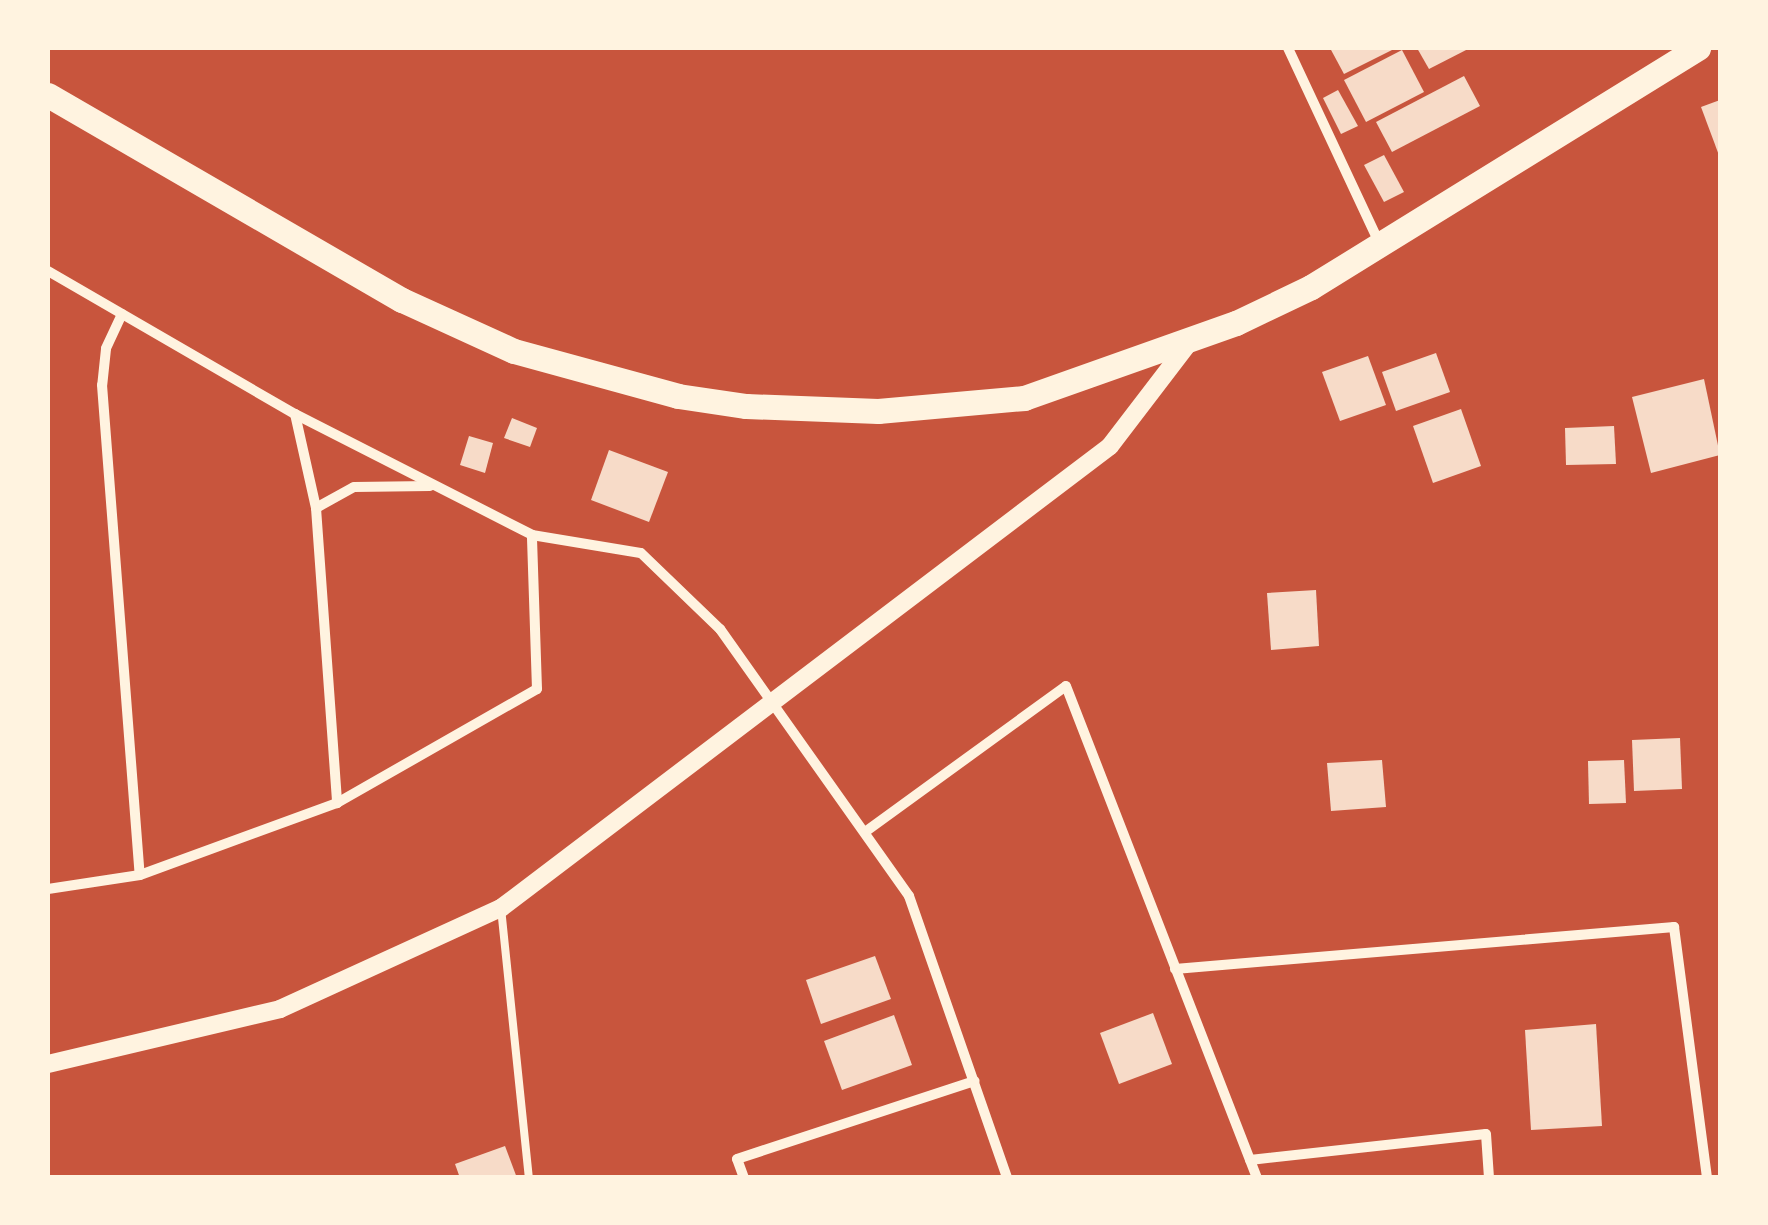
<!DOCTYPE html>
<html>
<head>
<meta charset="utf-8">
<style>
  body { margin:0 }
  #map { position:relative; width:1768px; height:1225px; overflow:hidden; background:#c8553d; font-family:"Fira Sans",sans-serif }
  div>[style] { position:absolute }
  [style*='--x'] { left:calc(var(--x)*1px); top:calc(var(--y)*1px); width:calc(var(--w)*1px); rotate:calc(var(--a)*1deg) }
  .building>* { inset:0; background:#f7dbc8 }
  .service>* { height:8px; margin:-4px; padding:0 4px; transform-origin:4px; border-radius:4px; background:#fff3e0 }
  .minor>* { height:10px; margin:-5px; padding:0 5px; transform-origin:5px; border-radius:5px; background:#fff3e0 }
  .tertiary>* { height:18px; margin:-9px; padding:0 9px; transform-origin:9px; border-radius:9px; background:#fff3e0 }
  .primary>* { height:25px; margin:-12.5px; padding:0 12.5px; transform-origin:12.5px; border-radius:12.5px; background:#fff3e0 }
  span { translate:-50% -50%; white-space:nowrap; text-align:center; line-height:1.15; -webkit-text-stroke:10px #fff3e0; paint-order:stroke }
  .frame { position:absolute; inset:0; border:50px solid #fff3e0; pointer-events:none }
</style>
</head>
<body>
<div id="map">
  <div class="building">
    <div style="clip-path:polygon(1330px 48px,1396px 48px,1344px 74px)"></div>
    <div style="clip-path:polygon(1417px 48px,1470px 48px,1429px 69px)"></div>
    <div style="clip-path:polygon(1402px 50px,1424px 92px,1366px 122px,1344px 80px)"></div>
    <div style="clip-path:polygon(1464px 76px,1480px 106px,1392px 152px,1376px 122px)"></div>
    <div style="clip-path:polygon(1338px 90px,1358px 126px,1341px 134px,1323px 98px)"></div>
    <div style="clip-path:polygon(1720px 100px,1720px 158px,1701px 107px)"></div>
    <div style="clip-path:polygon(1384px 155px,1404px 192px,1384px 202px,1364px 165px)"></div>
    <div style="clip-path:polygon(1436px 353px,1450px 392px,1396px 411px,1382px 372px)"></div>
    <div style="clip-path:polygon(1368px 356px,1386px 405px,1340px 421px,1322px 372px)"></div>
    <div style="clip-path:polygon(1704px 379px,1720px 455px,1651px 473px,1632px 397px)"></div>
    <div style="clip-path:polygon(1461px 409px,1481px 466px,1433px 483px,1413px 426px)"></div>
    <div style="clip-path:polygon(512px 418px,537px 428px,530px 447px,504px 438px)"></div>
    <div style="clip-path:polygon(1614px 426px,1616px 464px,1566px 465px,1565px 428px)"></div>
    <div style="clip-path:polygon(469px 436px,493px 443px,485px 473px,460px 465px)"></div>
    <div style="clip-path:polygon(609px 450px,668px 472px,649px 522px,591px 500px)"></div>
    <div style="clip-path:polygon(1316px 590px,1319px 646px,1271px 650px,1267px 593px)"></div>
    <div style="clip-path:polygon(1680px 738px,1682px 789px,1634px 791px,1632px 740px)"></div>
    <div style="clip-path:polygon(1382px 760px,1386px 807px,1331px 811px,1327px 763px)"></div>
    <div style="clip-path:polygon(1624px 760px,1626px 803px,1589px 804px,1588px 761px)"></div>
    <div style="clip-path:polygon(875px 956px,891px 999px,821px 1024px,806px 980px)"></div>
    <div style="clip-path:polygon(1153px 1013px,1172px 1064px,1119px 1084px,1100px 1033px)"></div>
    <div style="clip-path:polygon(894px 1015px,912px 1065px,842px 1090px,824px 1041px)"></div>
    <div style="clip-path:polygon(1596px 1024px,1602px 1126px,1531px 1130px,1525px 1030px)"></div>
    <div style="clip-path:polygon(505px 1146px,517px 1178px,460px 1178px,455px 1164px)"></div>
  </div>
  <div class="service">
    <div style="--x:501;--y:908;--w:271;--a:84.1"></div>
  </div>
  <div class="minor">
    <div style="--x:1288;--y:48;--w:217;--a:64.9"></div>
    <div style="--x:48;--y:271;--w:285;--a:30.1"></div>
    <div style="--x:295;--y:414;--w:266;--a:27"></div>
    <div style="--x:532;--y:535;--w:110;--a:9.4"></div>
    <div style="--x:641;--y:553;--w:110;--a:43.9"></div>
    <div style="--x:720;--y:629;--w:327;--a:54.7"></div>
    <div style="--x:909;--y:896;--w:299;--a:70.8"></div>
    <div style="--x:122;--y:314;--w:38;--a:115"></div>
    <div style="--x:106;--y:349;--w:36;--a:96"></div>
    <div style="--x:102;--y:385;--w:491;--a:85.6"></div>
    <div style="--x:295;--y:414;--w:96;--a:77.4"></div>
    <div style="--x:316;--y:508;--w:296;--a:85.9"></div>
    <div style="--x:316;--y:508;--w:43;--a:-28.9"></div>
    <div style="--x:354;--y:487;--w:76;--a:-0.8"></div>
    <div style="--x:865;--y:832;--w:248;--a:-36"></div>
    <div style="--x:1066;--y:686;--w:528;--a:68.78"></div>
    <div style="--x:48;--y:889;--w:93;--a:-8.7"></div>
    <div style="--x:140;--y:875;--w:210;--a:-20.1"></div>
    <div style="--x:337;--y:803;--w:230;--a:-29.7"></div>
    <div style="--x:537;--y:689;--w:154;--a:-91.9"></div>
    <div style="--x:1175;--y:969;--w:501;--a:-4.81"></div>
    <div style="--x:1674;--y:927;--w:253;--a:82.5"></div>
    <div style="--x:1250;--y:1160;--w:237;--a:-6.3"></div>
    <div style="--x:1486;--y:1134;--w:44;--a:86.1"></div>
    <div style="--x:744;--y:1178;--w:20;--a:-110"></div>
    <div style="--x:737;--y:1159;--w:250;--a:-18.2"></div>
  </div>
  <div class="tertiary">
    <div style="--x:48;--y:1064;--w:238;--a:-13.3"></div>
    <div style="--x:280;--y:1009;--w:243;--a:-24.6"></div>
    <div style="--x:501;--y:908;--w:764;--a:-37.18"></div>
    <div style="--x:1110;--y:446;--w:133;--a:-52.6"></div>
  </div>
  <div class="primary">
    <div style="--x:48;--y:95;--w:409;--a:30.1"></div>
    <div style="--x:402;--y:300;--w:123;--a:24.5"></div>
    <div style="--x:514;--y:351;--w:170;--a:15.3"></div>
    <div style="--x:678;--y:396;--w:69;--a:8.4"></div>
    <div style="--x:746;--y:406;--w:132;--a:2.2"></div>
    <div style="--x:878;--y:411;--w:147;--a:-5.1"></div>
    <div style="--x:1024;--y:398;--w:225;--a:-19.5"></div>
    <div style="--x:1236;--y:323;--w:83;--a:-25.6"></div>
    <div style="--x:1311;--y:287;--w:455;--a:-31.7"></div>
  </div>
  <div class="frame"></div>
</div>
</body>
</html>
